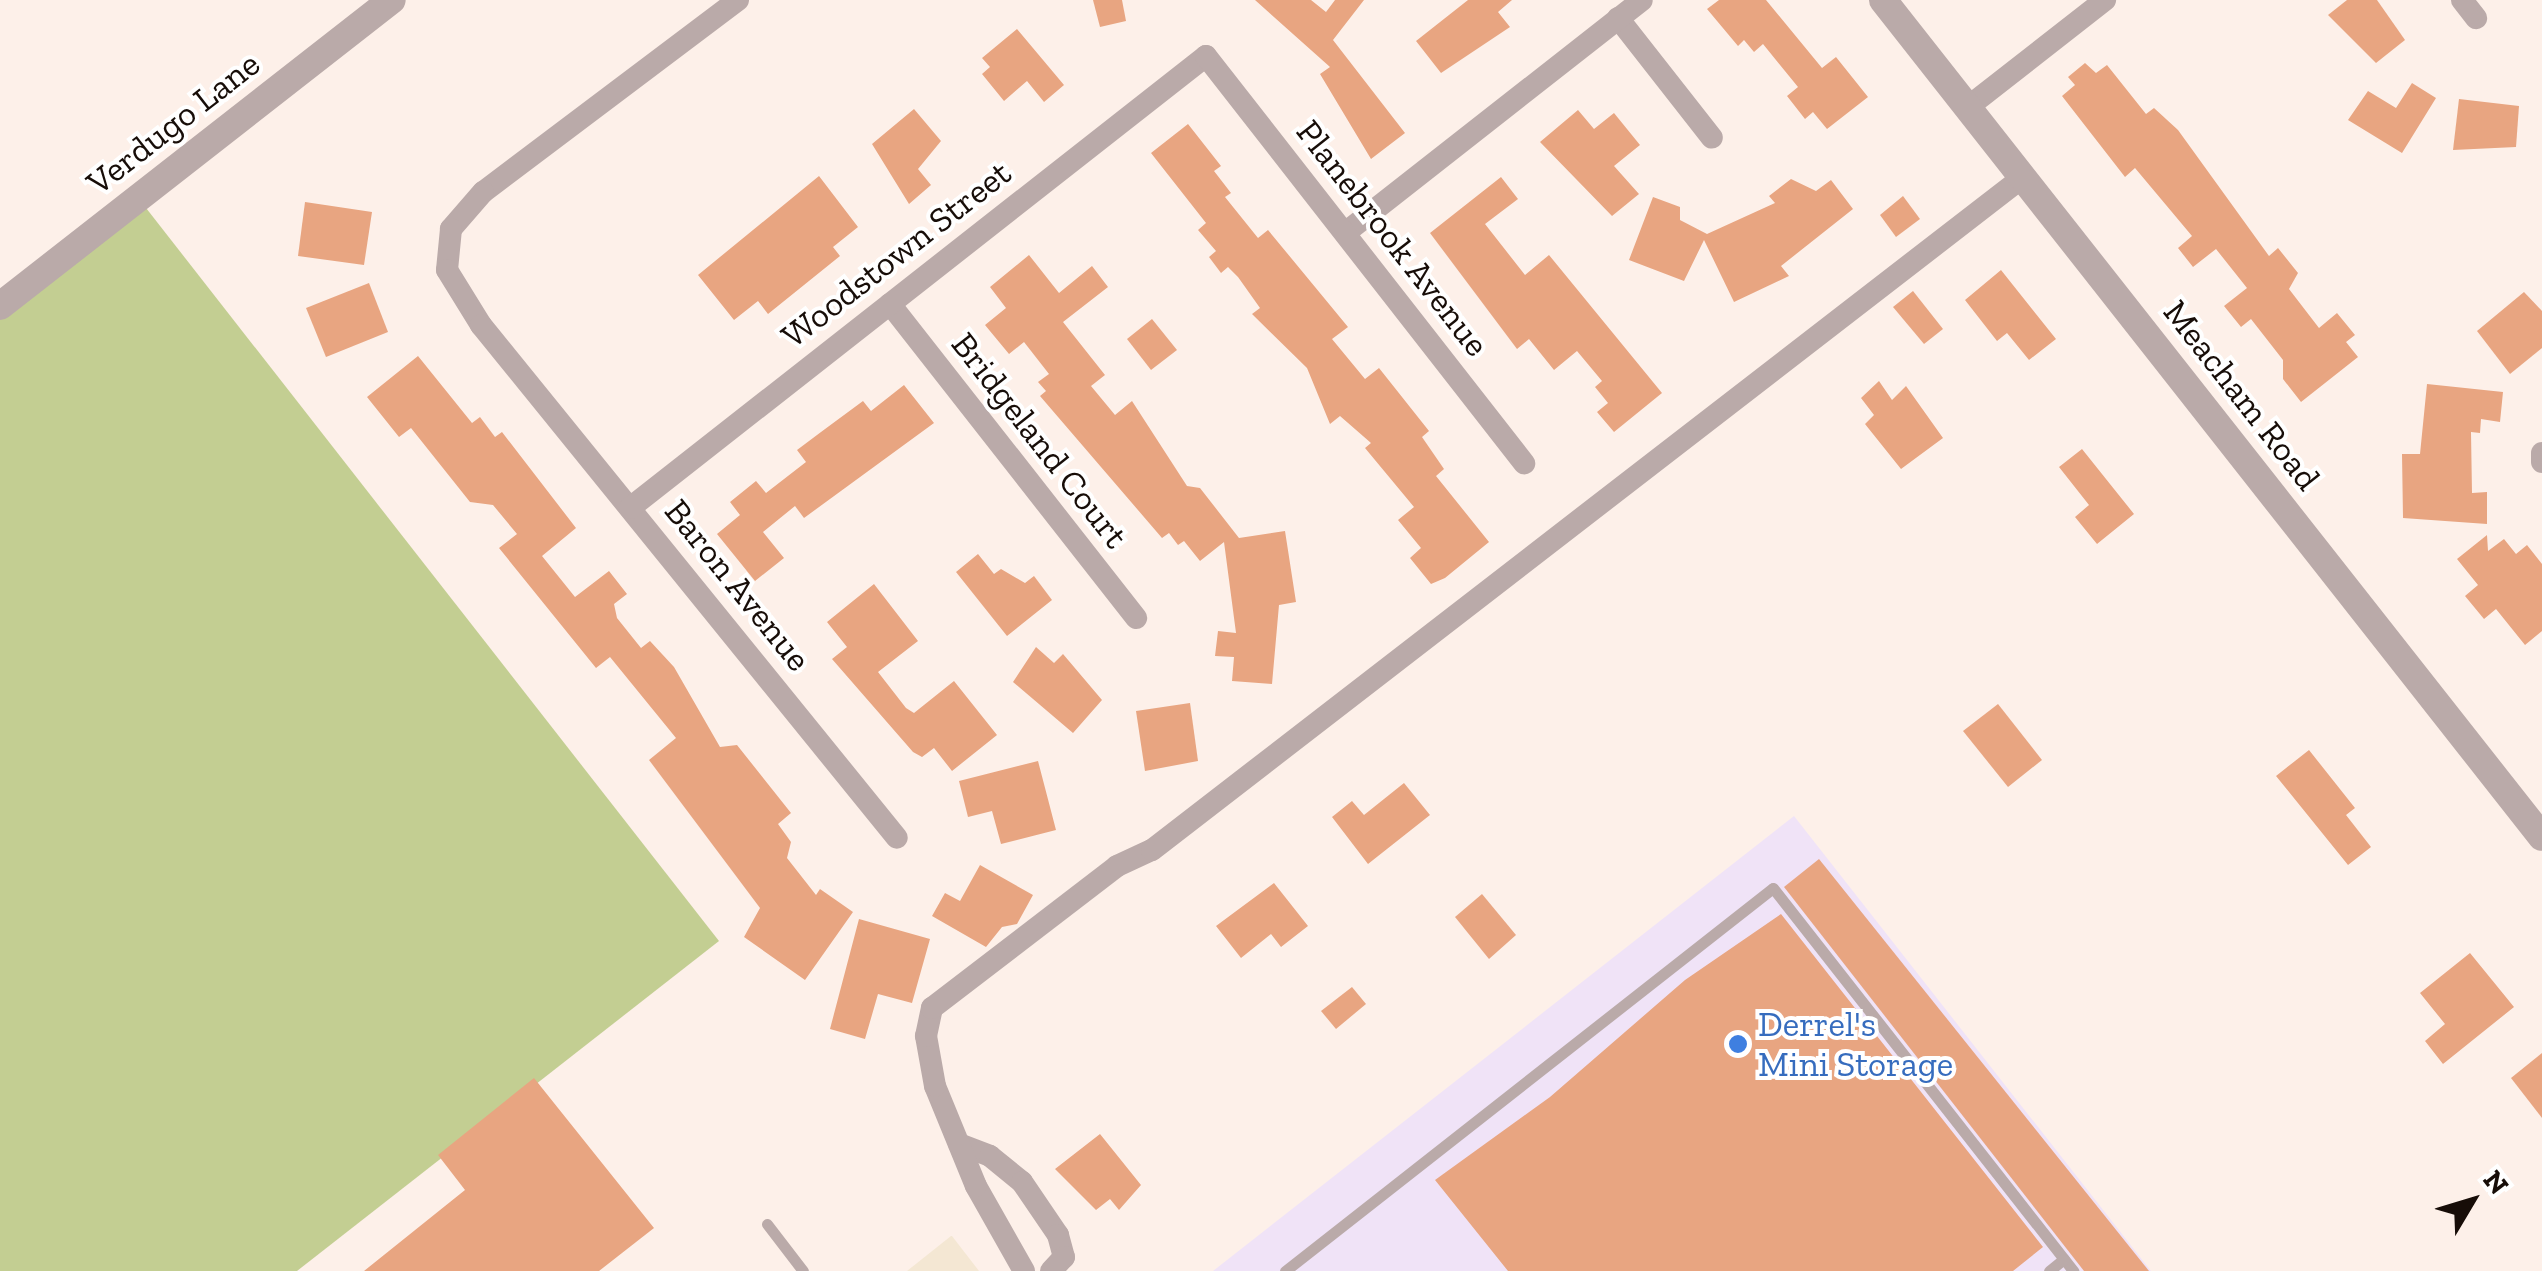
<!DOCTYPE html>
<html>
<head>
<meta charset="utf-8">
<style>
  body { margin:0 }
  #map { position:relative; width:2542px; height:1271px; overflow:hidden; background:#fdf0e9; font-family:"Zilla Slab",serif }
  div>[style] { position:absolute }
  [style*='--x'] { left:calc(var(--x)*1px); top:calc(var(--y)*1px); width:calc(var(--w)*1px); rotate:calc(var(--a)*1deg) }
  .commercial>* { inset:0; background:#f0e3f7 }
  .industrial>* { inset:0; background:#f4e7d3 }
  .green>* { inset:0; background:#c3ce92 }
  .building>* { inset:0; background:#e8a581 }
  .service>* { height:11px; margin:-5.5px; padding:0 5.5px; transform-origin:5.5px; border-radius:5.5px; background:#baaaa9 }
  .minor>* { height:22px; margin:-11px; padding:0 11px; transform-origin:11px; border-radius:11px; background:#baaaa9 }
  .tertiary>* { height:28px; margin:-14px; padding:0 14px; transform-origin:14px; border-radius:14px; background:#baaaa9 }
  .dots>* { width:28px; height:28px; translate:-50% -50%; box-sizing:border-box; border:5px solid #fff; border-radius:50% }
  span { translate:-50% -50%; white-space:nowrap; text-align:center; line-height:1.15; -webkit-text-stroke:8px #fff; paint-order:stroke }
  .street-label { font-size:35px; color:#170d08 }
  .shop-label { font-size:35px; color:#366cbe }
  .left { translate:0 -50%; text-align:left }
  .north { position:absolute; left:2422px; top:1151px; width:100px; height:100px; -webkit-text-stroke:8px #fff; paint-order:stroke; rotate:52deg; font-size:28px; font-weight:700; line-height:40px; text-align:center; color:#170d08 }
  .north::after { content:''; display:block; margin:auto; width:35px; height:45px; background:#170d08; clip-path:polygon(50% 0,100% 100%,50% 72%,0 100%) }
</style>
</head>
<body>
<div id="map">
  <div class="commercial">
    <div style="clip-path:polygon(1794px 816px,2151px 1271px,1213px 1271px)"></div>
  </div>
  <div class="industrial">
    <div style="clip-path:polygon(952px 1236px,979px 1271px,907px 1271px,951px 1236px)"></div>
  </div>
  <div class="green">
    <div style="clip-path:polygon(139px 199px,719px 941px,297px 1271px,0 1271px,0 308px)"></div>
  </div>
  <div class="building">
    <div style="clip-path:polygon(1093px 0,1122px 0,1126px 21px,1100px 27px)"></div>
    <div style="clip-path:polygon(1255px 0,1311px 0,1326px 12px,1335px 0,1364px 0,1333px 40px,1405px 133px,1371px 159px,1320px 74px,1330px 67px)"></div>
    <div style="clip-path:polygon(1468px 0,1512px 0,1498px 12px,1510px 27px,1441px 73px,1416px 41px)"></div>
    <div style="clip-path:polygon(1719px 0,1766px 0,1822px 68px,1836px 57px,1868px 97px,1827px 129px,1813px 112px,1805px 119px,1787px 96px,1798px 87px,1763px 44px,1754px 52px,1744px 40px,1738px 46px,1707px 9px)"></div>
    <div style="clip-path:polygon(2347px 0,2377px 0,2405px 40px,2376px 63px,2328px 15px)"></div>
    <div style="clip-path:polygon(1017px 29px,1064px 85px,1044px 102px,1027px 81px,1004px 101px,982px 74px,990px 67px,982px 58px)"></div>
    <div style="clip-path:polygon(2085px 63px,2096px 73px,2107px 65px,2146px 114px,2154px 108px,2178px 130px,2269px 256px,2278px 248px,2298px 273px,2289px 289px,2319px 328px,2337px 313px,2355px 335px,2346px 342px,2358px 357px,2301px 402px,2283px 379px,2283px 360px,2251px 319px,2241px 327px,2224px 306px,2247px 288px,2216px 249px,2193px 267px,2178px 248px,2192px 236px,2135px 168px,2125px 177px,2062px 96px,2075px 85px,2068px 77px)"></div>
    <div style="clip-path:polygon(2412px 83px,2436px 98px,2402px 153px,2348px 120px,2368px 91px,2396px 108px)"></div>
    <div style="clip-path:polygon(2459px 99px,2519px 106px,2516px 147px,2453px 150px)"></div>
    <div style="clip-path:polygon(914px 109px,941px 141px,918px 169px,931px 185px,909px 204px,872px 144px)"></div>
    <div style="clip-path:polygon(1578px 110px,1594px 129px,1614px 113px,1640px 145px,1614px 166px,1639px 194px,1612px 216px,1540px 142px)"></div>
    <div style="clip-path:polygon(1188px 124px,1221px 166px,1214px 171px,1231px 193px,1225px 197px,1258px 238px,1268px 230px,1348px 327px,1332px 339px,1365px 379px,1379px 368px,1429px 431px,1422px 437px,1444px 469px,1436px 476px,1489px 542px,1445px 578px,1431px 584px,1410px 558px,1421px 548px,1398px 520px,1414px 507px,1365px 448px,1371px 443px,1340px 416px,1330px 424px,1307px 368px,1252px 314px,1260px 308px,1238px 277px,1228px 267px,1221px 273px,1209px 257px,1216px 251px,1198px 230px,1206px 223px,1151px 153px)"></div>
    <div style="clip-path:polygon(819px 176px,858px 227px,833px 247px,840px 256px,768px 314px,758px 301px,734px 320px,698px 275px)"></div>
    <div style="clip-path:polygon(1501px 177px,1518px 199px,1485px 224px,1525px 275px,1549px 255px,1662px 393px,1614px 432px,1597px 412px,1608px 403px,1595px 387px,1602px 381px,1577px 351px,1554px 370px,1529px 339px,1517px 349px,1430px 233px)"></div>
    <div style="clip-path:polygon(1791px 179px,1816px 191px,1831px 180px,1853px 209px,1781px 266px,1789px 276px,1734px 302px,1704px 240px,1684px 281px,1629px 260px,1653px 197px,1680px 207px,1680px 220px,1707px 234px,1775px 203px,1769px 196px)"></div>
    <div style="clip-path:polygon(1903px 196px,1920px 219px,1896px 237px,1880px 215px)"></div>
    <div style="clip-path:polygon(305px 202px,372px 212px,364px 265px,298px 256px)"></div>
    <div style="clip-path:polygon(1029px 255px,1059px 293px,1092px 266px,1108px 287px,1063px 322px,1105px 375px,1091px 386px,1115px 415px,1132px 401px,1187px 486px,1200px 488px,1239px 538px,1285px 531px,1296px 602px,1279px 605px,1272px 684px,1232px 681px,1234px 657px,1215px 656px,1218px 631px,1236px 633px,1224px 542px,1200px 561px,1184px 541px,1178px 545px,1169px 533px,1162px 538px,1040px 396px,1046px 391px,1038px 382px,1049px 374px,1024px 342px,1009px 354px,985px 325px,1006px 308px,990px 287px)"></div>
    <div style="clip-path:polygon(2001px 270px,2056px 339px,2029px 360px,2007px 333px,1997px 341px,1965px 300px)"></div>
    <div style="clip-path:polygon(369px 283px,388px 332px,326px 357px,306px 308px)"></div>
    <div style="clip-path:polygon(1913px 291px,1943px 329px,1924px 344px,1893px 307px)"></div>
    <div style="clip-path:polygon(2524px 292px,2542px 311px,2542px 348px,2510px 374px,2477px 331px)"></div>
    <div style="clip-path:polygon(1152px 319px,1177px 350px,1151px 370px,1127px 339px)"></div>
    <div style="clip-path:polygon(418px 356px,472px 423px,480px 417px,495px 437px,502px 432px,576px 528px,542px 556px,575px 597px,609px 571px,627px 594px,614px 604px,617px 618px,641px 648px,650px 641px,674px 667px,720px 747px,737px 745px,791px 813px,778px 824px,791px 842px,787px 858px,816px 895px,820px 889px,853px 912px,805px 980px,744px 937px,760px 908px,649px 760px,676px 738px,610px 657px,596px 668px,499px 548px,517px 534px,493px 505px,470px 502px,411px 428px,399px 437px,367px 397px)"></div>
    <div style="clip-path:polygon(1879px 381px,1892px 400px,1906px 386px,1943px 438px,1901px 469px,1865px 424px,1874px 415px,1861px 398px)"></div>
    <div style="clip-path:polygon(2427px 384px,2503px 392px,2500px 422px,2481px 419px,2480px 433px,2471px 432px,2472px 493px,2487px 492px,2487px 524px,2403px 518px,2402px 454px,2420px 454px)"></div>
    <div style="clip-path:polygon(904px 385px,934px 423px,804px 518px,795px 506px,763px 532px,784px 558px,755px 581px,717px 534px,740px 515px,730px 502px,756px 481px,766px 493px,806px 462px,797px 450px,821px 432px,863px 401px,871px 411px)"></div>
    <div style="clip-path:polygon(2082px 449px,2134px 514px,2097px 544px,2075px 517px,2089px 505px,2059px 467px)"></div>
    <div style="clip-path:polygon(2487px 535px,2488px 551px,2504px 539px,2516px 554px,2527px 545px,2542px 564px,2542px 631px,2525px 645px,2496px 609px,2484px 619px,2465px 596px,2478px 585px,2457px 559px)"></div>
    <div style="clip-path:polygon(978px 554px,994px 574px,1001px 569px,1025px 583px,1034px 576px,1052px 600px,1007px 636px,956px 572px)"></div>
    <div style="clip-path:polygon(874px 584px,918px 641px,878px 672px,906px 708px,914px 713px,954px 681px,997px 735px,952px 771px,934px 748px,922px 757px,913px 752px,832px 659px,847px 647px,827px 622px)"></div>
    <div style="clip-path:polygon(1036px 647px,1054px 663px,1063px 654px,1102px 700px,1073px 733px,1013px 682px)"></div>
    <div style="clip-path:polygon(1190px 703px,1198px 761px,1145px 771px,1136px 711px)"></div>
    <div style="clip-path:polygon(1998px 704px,2042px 760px,2008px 787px,1963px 731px)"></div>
    <div style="clip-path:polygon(2309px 750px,2355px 808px,2346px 815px,2371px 847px,2348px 865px,2276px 776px)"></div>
    <div style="clip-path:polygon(1038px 761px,1056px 830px,1001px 844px,992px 811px,968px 817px,959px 781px)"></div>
    <div style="clip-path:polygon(1404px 783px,1430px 815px,1368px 864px,1332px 817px,1352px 801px,1364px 815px)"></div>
    <div style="clip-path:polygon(1819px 859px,2149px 1271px,2084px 1271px,1784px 887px)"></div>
    <div style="clip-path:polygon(980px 865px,1033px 895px,1017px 924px,1002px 927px,986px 947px,932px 916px,945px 893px,960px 901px)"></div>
    <div style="clip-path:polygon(1274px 883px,1308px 926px,1281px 947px,1271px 934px,1241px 958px,1216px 926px)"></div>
    <div style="clip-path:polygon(1482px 894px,1516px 935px,1489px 959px,1455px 917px)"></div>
    <div style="clip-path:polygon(1781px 914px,2043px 1247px,2013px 1271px,1508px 1271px,1435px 1180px,1550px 1097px,1685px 980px)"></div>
    <div style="clip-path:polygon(859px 919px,930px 939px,912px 1003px,878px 994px,865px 1039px,830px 1029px)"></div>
    <div style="clip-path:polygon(2470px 953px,2514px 1007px,2443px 1064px,2425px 1041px,2445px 1024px,2420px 993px)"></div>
    <div style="clip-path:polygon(1352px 987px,1366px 1004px,1336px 1029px,1321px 1011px)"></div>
    <div style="clip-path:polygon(2542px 1053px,2542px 1118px,2511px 1078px)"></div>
    <div style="clip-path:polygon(534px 1078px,654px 1228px,599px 1271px,364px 1271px,465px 1190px,438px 1155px)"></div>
    <div style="clip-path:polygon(1100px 1134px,1141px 1185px,1119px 1210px,1110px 1199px,1096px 1210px,1055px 1169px)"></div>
  </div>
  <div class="service">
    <div style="--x:767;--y:1224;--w:59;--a:52.5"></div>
    <div style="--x:1285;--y:1271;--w:620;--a:-38.13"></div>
    <div style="--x:1773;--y:888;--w:487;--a:51.9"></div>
    <div style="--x:2049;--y:1271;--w:19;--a:-39"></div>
  </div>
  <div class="minor">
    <div style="--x:738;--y:0;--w:319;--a:143"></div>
    <div style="--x:483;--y:192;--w:49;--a:130.9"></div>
    <div style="--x:451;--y:229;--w:41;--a:95.6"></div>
    <div style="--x:447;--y:270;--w:65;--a:58.3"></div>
    <div style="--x:481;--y:325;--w:660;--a:50.96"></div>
    <div style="--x:2462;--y:0;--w:23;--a:52"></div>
    <div style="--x:1618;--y:18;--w:152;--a:51.9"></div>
    <div style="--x:1968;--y:107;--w:174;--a:-38"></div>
    <div style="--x:1345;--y:233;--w:377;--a:-38.1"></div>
    <div style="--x:890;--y:304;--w:399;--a:51.9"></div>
    <div style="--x:2542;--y:453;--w:9;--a:90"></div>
    <div style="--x:630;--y:508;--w:732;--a:-38.12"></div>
    <div style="--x:1206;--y:56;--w:517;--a:52"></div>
    <div style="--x:959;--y:1144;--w:33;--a:21"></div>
    <div style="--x:990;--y:1156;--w:41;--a:39.1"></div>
    <div style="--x:1022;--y:1182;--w:64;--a:55.8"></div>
    <div style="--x:1058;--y:1235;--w:23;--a:75"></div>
    <div style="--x:1064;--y:1257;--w:19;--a:133"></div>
    <div style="--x:1024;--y:1271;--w:98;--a:-119.5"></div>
    <div style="--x:976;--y:1186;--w:108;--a:-112.3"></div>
    <div style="--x:935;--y:1086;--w:51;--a:-100.2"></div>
    <div style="--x:926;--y:1036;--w:29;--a:-78"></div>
    <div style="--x:932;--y:1008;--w:233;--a:-37.5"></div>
    <div style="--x:1117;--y:866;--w:38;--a:-25"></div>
    <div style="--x:1152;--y:850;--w:1101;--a:-37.69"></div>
  </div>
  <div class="tertiary">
    <div style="--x:1883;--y:0;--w:1065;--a:51.79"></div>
    <div style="--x:0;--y:306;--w:497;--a:-38"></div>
  </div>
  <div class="dots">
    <div style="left:1738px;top:1044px;background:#3f7fe0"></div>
  </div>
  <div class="street-label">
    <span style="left:173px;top:123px;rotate:-38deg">Verdugo Lane</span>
    <span style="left:1393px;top:238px;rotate:52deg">Planebrook Avenue</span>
    <span style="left:896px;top:254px;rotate:-38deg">Woodstown Street</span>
    <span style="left:2242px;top:395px;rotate:52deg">Meacham Road</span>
    <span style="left:1040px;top:440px;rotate:52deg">Bridgeland Court</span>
    <span style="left:738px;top:585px;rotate:51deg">Baron Avenue</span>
  </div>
  <div class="shop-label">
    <span class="left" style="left:1758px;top:1044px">Derrel's<br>Mini Storage</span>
  </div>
  <div class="north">N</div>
</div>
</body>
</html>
